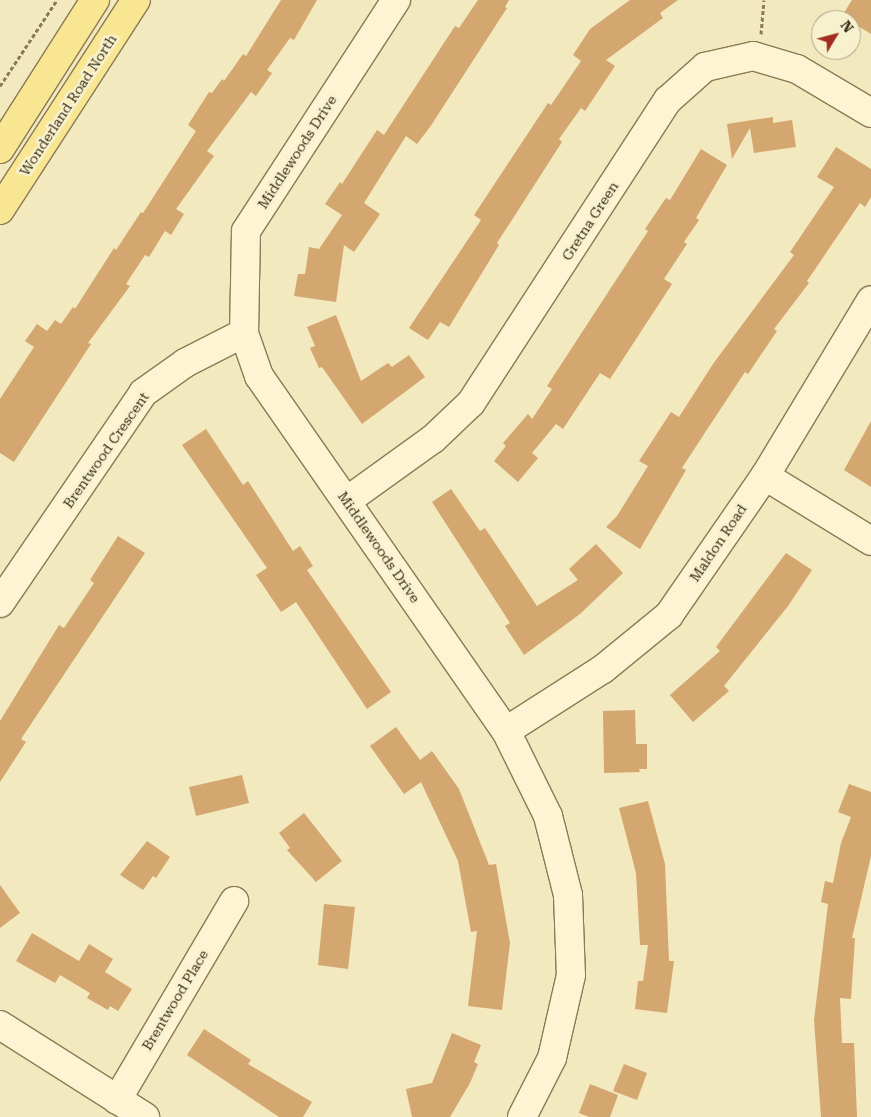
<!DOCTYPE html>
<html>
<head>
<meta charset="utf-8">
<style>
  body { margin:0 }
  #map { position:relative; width:871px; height:1117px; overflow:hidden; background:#f2e9be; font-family:"Roboto Serif",serif }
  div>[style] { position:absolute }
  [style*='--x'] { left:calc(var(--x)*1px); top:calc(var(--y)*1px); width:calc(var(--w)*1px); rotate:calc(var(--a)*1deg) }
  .building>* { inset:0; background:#d4a670 }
  .path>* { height:3px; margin-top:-1.5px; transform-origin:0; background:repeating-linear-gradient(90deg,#8c7955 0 4px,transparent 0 6.5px) }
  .roads { filter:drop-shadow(1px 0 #8c7955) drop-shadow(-1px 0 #8c7955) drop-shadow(0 1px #8c7955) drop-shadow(0 -1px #8c7955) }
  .minor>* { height:28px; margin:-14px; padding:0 14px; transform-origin:14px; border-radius:14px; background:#fcf4d2 }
  .major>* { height:28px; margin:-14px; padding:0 14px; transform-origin:14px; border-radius:14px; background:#f9e692 }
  span { translate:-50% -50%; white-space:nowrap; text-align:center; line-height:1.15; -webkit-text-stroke:5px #f8f1ce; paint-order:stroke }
  .street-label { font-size:14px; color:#3a2e1b }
  .north { position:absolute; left:811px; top:10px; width:50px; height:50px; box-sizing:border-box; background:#f8f1ce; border:1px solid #aca386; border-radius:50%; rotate:53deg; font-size:14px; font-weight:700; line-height:20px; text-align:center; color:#3a2e1b }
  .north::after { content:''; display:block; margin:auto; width:18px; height:22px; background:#a02e1f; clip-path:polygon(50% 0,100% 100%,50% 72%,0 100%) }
</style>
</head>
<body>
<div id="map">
  <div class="building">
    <div style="clip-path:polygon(281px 0,317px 0,294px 40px,290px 38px,267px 70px,272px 73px,256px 96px,251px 92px,207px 151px,214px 156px,176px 209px,184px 214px,171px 235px,165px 231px,149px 257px,145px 255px,126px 284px,130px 286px,88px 343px,91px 344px,14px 462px,0 453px,0 399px,34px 347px,25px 341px,37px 324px,47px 331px,55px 320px,61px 324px,73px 307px,75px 309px,114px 248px,116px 250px,141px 212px,143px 213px,196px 131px,188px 125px,209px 92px,212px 93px,222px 79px,224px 81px,243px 54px,246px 56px)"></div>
    <div style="clip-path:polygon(478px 0,509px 0,505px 7px,507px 8px,430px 127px,417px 144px,406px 136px,364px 203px,380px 214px,354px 252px,344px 245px,336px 302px,294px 296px,298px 274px,305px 274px,309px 247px,319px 249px,342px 215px,325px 204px,340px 182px,342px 184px,377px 130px,384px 135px,455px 26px,459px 28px)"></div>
    <div style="clip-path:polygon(630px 0,678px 0,660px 13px,663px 18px,606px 60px,615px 66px,585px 111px,581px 108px,559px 139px,562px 142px,497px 243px,499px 245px,449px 327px,440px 322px,428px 340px,409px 328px,481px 220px,474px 215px,548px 103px,551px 105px,581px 61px,573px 55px,590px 29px)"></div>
    <div style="clip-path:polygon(852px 0,871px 0,871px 34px,842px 16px)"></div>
    <div style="clip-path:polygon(773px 117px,773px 123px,792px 120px,796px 147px,754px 153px,750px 128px,732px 159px,727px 124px)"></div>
    <div style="clip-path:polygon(836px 147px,871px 169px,871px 197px,865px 207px,860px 203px,807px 281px,809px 283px,774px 329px,777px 331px,748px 374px,745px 372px,708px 428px,682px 468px,686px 470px,640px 549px,606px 527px,617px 516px,648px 466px,639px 461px,671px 412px,679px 417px,713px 364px,794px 255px,790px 252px,834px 187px,817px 177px)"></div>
    <div style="clip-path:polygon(701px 149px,727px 165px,696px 218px,699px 220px,684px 242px,687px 244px,664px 279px,672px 284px,610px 379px,600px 373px,563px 429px,556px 424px,532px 453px,538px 458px,518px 482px,494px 461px,506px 446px,503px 443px,528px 414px,532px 419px,552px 389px,547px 386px,648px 231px,645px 229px,666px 198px,670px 200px)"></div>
    <div style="clip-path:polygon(336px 315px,361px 381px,388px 363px,392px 367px,409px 355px,425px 377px,362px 424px,322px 367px,319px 368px,310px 348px,315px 346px,307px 327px)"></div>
    <div style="clip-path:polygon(871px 421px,871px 487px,844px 470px)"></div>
    <div style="clip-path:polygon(206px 429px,243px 485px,248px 481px,293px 551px,300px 546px,313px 566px,307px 570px,391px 692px,367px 709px,296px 602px,281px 612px,256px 575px,267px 568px,182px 445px)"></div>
    <div style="clip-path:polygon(451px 489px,480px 531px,485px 528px,537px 606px,578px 580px,569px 569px,596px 544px,623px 573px,580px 614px,524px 655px,505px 626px,510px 623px,432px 502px)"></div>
    <div style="clip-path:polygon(118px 536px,145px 553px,21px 739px,26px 742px,0 782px,0 721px,59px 625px,64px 628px,94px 583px,90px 580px)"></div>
    <div style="clip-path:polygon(786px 553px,812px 570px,788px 606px,724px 686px,729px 691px,693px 722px,670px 695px,720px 651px,716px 647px)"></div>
    <div style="clip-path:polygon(635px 710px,636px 744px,647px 744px,647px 769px,639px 769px,640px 772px,604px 773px,603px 711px)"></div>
    <div style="clip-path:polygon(396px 727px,420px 760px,432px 751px,459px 789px,489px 865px,496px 864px,510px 943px,502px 1010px,468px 1006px,477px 931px,471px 932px,458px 861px,421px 782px,404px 794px,370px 746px)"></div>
    <div style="clip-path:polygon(242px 775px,249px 803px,196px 816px,189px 787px)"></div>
    <div style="clip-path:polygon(849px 784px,871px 792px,871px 856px,852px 938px,855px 938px,851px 999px,840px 998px,842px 1043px,854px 1043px,857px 1117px,821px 1117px,814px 1020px,828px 904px,821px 902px,825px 881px,833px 883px,841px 843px,851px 817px,838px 812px)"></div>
    <div style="clip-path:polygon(648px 801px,665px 864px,669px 961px,674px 961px,667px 1013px,635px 1009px,638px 981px,643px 981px,648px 945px,640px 945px,636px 873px,619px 808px)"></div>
    <div style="clip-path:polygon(304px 813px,342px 861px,316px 882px,287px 850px,290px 848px,279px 833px)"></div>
    <div style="clip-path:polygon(147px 841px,170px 857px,156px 878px,153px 876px,143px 890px,120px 875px)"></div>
    <div style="clip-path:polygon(0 885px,20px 913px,0 928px)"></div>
    <div style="clip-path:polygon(324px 904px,355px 907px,348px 969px,318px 965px)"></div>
    <div style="clip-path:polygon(32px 933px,79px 961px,89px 944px,113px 959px,105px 972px,132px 989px,118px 1011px,110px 1006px,108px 1010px,87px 998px,90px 993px,60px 975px,55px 983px,16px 961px)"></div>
    <div style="clip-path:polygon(204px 1029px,251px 1060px,248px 1064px,312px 1102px,303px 1117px,279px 1117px,187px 1055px)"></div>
    <div style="clip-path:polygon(452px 1033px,481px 1045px,474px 1062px,478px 1064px,470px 1083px,450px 1117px,412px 1117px,406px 1089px,432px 1083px)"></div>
    <div style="clip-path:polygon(624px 1064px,647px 1073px,637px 1100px,613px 1091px)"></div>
    <div style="clip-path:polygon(590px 1084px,618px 1095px,610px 1117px,589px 1117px,579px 1113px)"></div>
  </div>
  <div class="path">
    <div style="--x:761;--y:34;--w:34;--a:-85"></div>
    <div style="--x:0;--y:86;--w:103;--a:-56.5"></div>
  </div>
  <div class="roads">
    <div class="minor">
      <div style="--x:396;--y:0;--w:275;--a:123"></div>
      <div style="--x:246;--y:231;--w:102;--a:91.1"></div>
      <div style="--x:244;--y:333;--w:46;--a:70.8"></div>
      <div style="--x:259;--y:376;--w:432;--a:55.2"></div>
      <div style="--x:506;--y:731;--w:95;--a:63.7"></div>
      <div style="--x:548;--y:816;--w:81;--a:75.8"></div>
      <div style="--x:568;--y:895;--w:80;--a:87.9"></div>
      <div style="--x:571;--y:975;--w:85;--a:102.9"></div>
      <div style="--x:552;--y:1058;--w:66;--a:117"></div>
      <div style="--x:765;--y:476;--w:124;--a:31.5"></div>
      <div style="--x:348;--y:500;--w:105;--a:-35.7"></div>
      <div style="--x:433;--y:439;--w:52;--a:-43.5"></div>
      <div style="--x:471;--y:403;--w:361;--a:-57"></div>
      <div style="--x:668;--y:100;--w:50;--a:-41.7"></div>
      <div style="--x:705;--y:67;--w:49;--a:-12.9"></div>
      <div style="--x:753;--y:56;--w:46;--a:16.5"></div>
      <div style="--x:797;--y:69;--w:86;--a:30.7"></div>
      <div style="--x:0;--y:603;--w:254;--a:-55.7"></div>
      <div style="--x:143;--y:393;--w:52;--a:-35.5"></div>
      <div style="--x:185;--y:363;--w:66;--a:-27"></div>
      <div style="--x:506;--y:731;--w:115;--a:-32.6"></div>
      <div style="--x:603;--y:669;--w:85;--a:-39.3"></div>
      <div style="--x:669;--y:615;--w:169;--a:-55.4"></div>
      <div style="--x:765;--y:476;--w:205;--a:-58.9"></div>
      <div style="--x:0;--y:1025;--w:172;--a:32.4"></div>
      <div style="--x:117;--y:1100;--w:231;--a:-59.5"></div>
    </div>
    <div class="major">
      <div style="--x:0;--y:149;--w:177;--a:-57.5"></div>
      <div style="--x:0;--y:210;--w:250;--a:-57.1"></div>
    </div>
  </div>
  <div class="street-label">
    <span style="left:68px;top:105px;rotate:-57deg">Wonderland Road North</span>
    <span style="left:297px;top:152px;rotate:-57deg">Middlewoods Drive</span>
    <span style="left:590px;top:221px;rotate:-57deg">Gretna Green</span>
    <span style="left:106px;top:450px;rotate:-55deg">Brentwood Crescent</span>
    <span style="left:718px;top:543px;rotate:-56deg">Maldon Road</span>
    <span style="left:379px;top:547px;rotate:55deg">Middlewoods Drive</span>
    <span style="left:175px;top:1000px;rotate:-59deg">Brentwood Place</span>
  </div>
  <div class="north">N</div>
</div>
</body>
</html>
